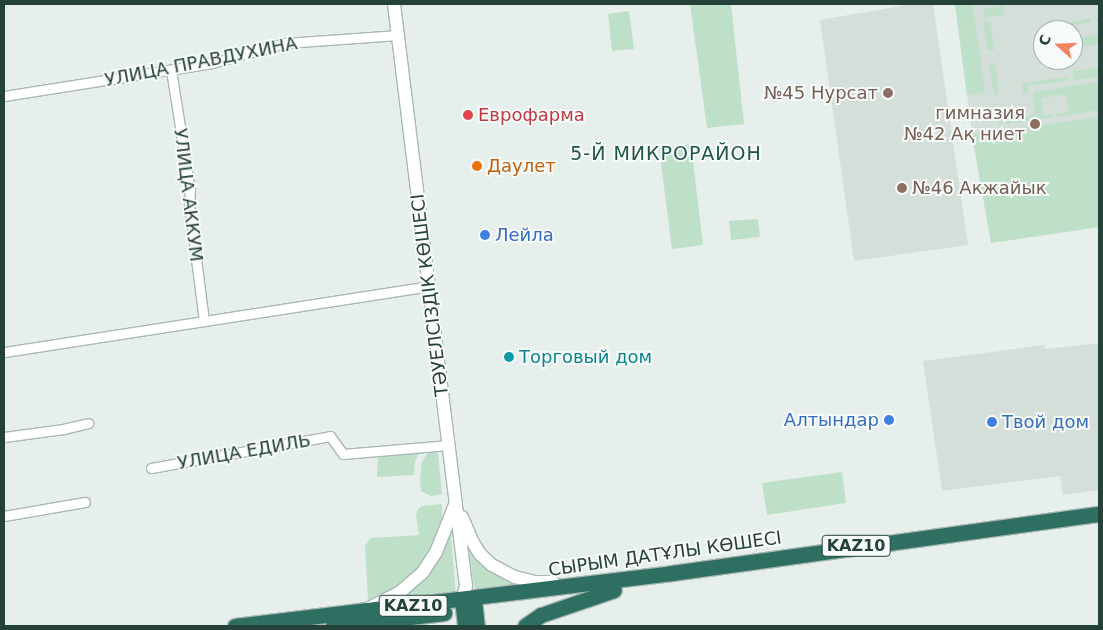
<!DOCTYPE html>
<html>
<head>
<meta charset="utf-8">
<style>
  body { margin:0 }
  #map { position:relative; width:1103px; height:630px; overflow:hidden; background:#e6efeb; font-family:"DejaVu Sans",sans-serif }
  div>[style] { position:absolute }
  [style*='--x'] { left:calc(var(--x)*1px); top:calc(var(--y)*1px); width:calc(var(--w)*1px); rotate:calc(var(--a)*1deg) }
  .built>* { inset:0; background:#d4dfda }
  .green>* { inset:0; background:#bfe0c8 }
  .roads { filter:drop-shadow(1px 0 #a8b8b2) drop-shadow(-1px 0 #a8b8b2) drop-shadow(0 1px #a8b8b2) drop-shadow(0 -1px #a8b8b2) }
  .street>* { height:9px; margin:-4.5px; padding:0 4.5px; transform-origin:4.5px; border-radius:4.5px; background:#fff }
  .secondary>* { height:12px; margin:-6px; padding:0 6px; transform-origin:6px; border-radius:6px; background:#fff }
  .highway>* { height:15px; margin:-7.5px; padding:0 7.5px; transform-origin:7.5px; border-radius:7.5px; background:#2f6f62 }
  .dots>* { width:14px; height:14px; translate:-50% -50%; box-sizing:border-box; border:2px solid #f7fbf9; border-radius:50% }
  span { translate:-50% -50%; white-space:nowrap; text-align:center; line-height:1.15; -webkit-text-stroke:4px #f7fbf9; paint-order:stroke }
  .shield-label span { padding:1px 4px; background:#f7fbf9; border:1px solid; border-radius:4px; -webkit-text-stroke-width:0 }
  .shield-label { font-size:16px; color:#24423a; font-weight:700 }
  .street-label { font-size:18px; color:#24423a }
  .education-label { font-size:18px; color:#785e54 }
  .right { translate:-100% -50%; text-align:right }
  .left { translate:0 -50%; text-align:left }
  .health-label { font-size:18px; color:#be3a42 }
  .food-label { font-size:18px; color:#c56008 }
  .shop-label { font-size:18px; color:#366cbe }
  .culture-label { font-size:18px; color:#0d838f }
  .neighbourhood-label { font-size:19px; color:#1f5548; letter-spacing:1px }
  .frame { position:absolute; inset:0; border:5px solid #24423a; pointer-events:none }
  .north { position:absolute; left:1033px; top:20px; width:50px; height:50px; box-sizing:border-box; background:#f7fbf9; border:1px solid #a3b1ad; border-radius:50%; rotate:290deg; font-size:14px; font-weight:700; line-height:20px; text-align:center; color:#24423a }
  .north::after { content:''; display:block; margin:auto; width:18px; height:22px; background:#f4845f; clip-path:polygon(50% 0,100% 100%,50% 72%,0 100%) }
</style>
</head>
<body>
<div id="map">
  <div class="built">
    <div style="clip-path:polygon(912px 4px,933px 4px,968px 245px,854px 261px,820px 20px)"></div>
    <div style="clip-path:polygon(evenodd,955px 4px,1099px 4px,1099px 227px,991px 243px,972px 132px,955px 4px,1043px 30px,1073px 30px,1073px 60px,1043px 60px,1043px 30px)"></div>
    <div style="clip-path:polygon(1099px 343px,1099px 490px,1063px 495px,1060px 476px,942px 491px,923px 361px,1044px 345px,1045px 349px)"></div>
  </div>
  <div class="green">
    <div style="clip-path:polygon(690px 4px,731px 4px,744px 124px,707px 128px)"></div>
    <div style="clip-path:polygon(955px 4px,973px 4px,985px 92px,967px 95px)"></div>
    <div style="clip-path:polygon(1003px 5px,1005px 15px,982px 17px,985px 9px)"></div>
    <div style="clip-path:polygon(629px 11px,634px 49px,612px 51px,608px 14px)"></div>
    <div style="clip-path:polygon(1095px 17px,1091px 18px,1091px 22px,1059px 28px,1056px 25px,1099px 17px,1099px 21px,1096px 21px)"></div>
    <div style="clip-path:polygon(990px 21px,994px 50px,987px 51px,983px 21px)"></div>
    <div style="clip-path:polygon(1099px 34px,1099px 44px,1073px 48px,1073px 39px)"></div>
    <div style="clip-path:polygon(995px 63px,999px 95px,994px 95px,989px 64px)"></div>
    <div style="clip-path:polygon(1098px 68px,1099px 77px,1074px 80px,1073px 71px)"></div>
    <div style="clip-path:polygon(1069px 77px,1069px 80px,1027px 86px,1028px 93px,1023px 94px,1022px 83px)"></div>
    <div style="clip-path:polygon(1099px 82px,1099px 110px,1057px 117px,1057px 114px,1069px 112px,1066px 94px,1041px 98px,1043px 116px,1053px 115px,1054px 117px,998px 125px,998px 120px,1035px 115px,1033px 92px)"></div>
    <div style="clip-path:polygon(1099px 117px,1099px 227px,991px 243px,972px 135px)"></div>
    <div style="clip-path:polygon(691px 144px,703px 245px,672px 249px,659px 148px)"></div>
    <div style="clip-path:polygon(758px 219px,760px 237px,731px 240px,729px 221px)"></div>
    <div style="clip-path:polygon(430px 449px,435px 449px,438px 453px,442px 494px,431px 496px,421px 491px,420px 480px,422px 462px)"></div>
    <div style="clip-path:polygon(420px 450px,415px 462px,414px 475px,377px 477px,378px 455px)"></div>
    <div style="clip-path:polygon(842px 472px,846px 503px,767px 515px,762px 483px)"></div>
    <div style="clip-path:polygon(442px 504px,442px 520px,439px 537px,427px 562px,397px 589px,368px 600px,365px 547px,367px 542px,371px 538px,419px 535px,416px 515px,418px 509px,422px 506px)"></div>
    <div style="clip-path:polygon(450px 524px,456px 595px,381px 605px,401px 596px)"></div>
    <div style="clip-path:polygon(466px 533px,471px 544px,532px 585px,475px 593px)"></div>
  </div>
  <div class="roads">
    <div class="street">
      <div style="--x:171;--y:70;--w:121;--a:81"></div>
      <div style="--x:190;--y:190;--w:14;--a:94"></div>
      <div style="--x:189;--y:204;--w:118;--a:82.7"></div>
      <div style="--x:4;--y:96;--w:211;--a:-9"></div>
      <div style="--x:212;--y:63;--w:76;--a:-15.3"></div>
      <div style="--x:285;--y:43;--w:114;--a:-4"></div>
      <div style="--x:4;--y:352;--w:430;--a:-8.8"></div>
      <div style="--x:4;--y:437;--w:60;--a:-7.7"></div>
      <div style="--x:63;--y:429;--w:26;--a:-13"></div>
      <div style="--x:151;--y:468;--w:182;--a:-10.1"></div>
      <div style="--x:330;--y:436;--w:22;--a:54"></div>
      <div style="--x:343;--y:454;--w:106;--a:-4.9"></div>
      <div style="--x:4;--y:516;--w:82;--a:-9.8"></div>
    </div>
    <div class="secondary">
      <div style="--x:394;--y:4;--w:586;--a:82.95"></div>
      <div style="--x:466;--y:586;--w:15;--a:106"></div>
      <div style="--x:462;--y:517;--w:26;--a:67"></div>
      <div style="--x:472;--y:541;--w:15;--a:58"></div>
      <div style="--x:480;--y:554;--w:16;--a:43"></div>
      <div style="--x:492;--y:565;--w:26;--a:28"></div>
      <div style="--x:515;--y:577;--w:21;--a:14"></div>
      <div style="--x:535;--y:582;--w:18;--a:0"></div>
      <div style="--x:369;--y:608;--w:34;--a:-27"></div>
      <div style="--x:399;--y:593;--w:32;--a:-41"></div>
      <div style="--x:423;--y:572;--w:24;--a:-57"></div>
      <div style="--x:436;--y:552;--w:51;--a:-68"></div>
    </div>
    <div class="highway">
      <div style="--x:474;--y:599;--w:27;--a:84"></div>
      <div style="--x:462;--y:600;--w:26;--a:83"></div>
      <div style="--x:235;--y:626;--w:440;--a:-6.9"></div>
      <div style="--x:672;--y:573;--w:431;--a:-7.9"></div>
      <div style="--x:333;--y:626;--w:112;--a:-6.7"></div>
      <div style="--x:525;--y:626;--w:19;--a:-35"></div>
      <div style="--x:541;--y:615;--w:77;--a:-18.9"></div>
    </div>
  </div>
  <div class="dots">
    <div style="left:888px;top:93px;background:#8d6e63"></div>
    <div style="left:468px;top:115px;background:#e0444e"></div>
    <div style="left:1035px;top:124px;background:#8d6e63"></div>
    <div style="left:477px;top:166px;background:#e8710a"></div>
    <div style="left:902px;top:188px;background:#8d6e63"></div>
    <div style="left:485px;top:235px;background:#3f7fe0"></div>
    <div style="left:509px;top:357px;background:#0f9aa8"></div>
    <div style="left:889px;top:420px;background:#3f7fe0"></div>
    <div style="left:992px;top:422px;background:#3f7fe0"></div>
  </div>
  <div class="shield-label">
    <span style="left:856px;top:546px">KAZ10</span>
    <span style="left:413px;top:606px">KAZ10</span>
  </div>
  <div class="street-label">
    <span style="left:201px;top:62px;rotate:-11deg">УЛИЦА ПРАВДУХИНА</span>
    <span style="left:188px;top:195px;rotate:83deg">УЛИЦА АККУМ</span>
    <span style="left:430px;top:295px;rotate:-97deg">ТӘУЕЛСІЗДІК КӨШЕСІ</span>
    <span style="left:244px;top:452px;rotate:-10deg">УЛИЦА ЕДИЛЬ</span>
    <span style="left:665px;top:554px;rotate:-8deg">СЫРЫМ ДАТҰЛЫ КӨШЕСІ</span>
  </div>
  <div class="education-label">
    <span class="right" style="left:878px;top:93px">№45 Нурсат</span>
    <span class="right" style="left:1025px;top:124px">гимназия<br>№42 Ақ ниет</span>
    <span class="left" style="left:912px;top:188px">№46 Акжайык</span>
  </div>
  <div class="health-label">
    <span class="left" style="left:478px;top:115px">Еврофарма</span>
  </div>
  <div class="food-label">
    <span class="left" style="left:487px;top:166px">Даулет</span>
  </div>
  <div class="shop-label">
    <span class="left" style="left:495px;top:235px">Лейла</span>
    <span class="right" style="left:879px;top:420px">Алтындар</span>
    <span class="left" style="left:1002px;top:422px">Твой дом</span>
  </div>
  <div class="culture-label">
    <span class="left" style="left:519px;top:357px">Торговый дом</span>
  </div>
  <div class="neighbourhood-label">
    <span style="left:666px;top:154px">5-Й МИКРОРАЙОН</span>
  </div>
  <div class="frame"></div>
  <div class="north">С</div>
</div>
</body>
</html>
